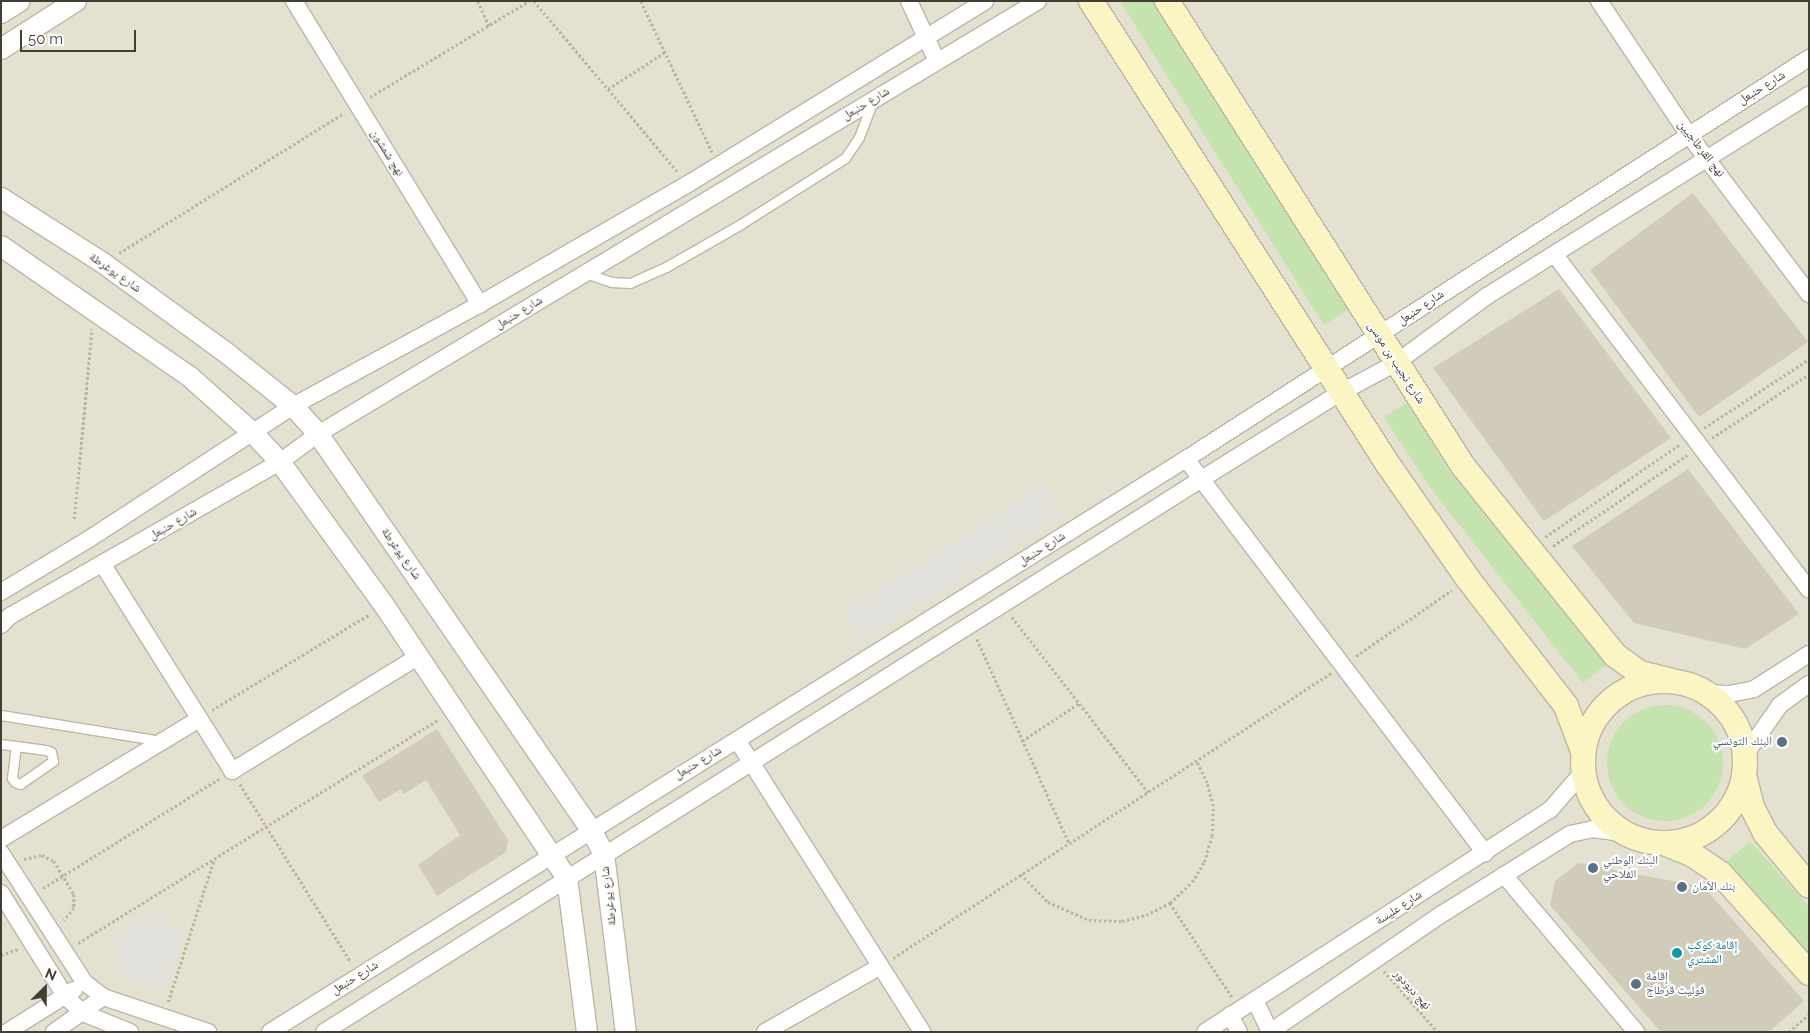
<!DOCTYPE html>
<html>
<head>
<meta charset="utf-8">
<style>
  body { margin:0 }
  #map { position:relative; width:1810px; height:1033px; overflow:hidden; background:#f0eee3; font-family:Raleway,"Noto Naskh Arabic",sans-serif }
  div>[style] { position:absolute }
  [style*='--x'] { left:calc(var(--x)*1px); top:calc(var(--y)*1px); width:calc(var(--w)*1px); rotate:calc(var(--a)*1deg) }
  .residential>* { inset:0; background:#e4e1d1 }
  .green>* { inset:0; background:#c4e3ae }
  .round { border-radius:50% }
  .parking>* { inset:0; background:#e1e0db }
  .building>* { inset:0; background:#d1cbb9 }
  .path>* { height:2.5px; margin-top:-1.25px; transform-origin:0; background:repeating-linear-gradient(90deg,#bcb499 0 2.5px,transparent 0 5px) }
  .roads { filter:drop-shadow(1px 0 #bbb7a7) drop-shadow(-1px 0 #bbb7a7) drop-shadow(0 1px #bbb7a7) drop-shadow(0 -1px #bbb7a7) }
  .service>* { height:9px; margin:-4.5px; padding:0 4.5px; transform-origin:4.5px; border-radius:4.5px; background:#fff }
  .minor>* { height:16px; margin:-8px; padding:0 8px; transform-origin:8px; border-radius:8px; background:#fff }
  .tertiary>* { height:20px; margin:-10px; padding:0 10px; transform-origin:10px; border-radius:10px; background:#fff }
  .secondary>* { height:24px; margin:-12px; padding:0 12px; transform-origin:12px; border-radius:12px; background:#fbf4c3 }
  .secondary>.ring { margin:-12px; padding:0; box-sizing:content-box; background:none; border:24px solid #fbf4c3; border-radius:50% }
  .dots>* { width:14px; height:14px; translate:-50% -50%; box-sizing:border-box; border:2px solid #fff; border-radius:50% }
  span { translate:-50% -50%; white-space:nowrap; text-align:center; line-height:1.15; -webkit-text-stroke:4px #fff; paint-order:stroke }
  .street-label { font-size:12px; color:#423e34 }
  .service-label { font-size:12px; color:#4e5e75 }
  .right { translate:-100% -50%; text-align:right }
  .left { translate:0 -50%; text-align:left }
  .culture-label { font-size:12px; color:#0d838f }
  .frame { position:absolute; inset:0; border:2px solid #423e34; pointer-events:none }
  .north { position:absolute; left:20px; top:963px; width:50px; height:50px; -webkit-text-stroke:4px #fff; paint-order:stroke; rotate:23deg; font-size:14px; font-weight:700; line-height:20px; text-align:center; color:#423e34 }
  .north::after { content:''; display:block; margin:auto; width:18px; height:22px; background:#423e34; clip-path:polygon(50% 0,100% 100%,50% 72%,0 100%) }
  .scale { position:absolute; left:20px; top:30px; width:116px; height:22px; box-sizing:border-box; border:2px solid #423e34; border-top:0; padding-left:6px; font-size:15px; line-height:18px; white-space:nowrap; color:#423e34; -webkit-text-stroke:4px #fff; paint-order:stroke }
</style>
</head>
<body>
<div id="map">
  <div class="residential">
    <div style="clip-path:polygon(1px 1px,1809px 1px,1809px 1032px,1px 1032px)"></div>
  </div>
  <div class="green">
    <div style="clip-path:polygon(1120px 1px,1156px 1px,1350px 309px,1324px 325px)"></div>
    <div style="clip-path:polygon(1407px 402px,1450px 472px,1607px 664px,1583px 683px,1429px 486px,1384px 417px)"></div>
    <div class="round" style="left:1607px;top:705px;width:116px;height:116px"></div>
    <div style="clip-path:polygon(1750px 841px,1809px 907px,1809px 953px,1727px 861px)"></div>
  </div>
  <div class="parking">
    <div style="clip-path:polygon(1043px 485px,1062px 514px,863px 641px,844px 612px)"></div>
    <div style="clip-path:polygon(161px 909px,173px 928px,186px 931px,167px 990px,114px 974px,120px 958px,109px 940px)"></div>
  </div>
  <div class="building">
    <div style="clip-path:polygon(1693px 193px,1808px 342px,1699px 417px,1590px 270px)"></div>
    <div style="clip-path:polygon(1559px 289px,1671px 438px,1544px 521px,1433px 368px)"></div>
    <div style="clip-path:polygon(1688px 469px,1799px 614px,1745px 649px,1634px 623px,1572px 546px)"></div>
    <div style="clip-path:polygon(437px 729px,508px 840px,506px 852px,437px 896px,418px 865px,460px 835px,426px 780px,404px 794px,401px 789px,379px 802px,362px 776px)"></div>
    <div style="clip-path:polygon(1578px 863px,1704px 887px,1804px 1001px,1769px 1032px,1661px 1032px,1550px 905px,1555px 881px)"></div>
  </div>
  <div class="path">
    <div style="--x:478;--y:1;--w:27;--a:66"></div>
    <div style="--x:534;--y:1;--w:224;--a:49.9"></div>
    <div style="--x:641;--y:1;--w:167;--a:64.8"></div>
    <div style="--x:608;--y:89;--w:68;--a:-33"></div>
    <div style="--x:370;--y:97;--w:186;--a:-31.1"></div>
    <div style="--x:119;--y:253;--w:265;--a:-31.9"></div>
    <div style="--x:1704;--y:428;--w:126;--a:-33.3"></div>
    <div style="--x:1712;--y:438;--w:116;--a:-33.4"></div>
    <div style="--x:74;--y:519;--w:191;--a:-84.6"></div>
    <div style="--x:1545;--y:537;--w:163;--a:-34.5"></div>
    <div style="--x:1553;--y:546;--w:162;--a:-34.2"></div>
    <div style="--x:1012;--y:617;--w:222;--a:52.1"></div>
    <div style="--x:977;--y:639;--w:224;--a:65.7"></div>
    <div style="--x:1356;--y:656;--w:116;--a:-34.5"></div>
    <div style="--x:212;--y:710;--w:185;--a:-31.3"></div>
    <div style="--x:1022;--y:741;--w:69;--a:-33.7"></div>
    <div style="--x:240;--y:784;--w:210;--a:58.1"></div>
    <div style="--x:24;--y:859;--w:18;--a:-13"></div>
    <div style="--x:42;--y:855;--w:13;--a:27"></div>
    <div style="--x:54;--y:861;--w:39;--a:59"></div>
    <div style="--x:74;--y:894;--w:14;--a:90"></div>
    <div style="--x:74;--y:908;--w:16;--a:128"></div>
    <div style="--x:1021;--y:874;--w:39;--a:46"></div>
    <div style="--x:1048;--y:902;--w:45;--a:23.7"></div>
    <div style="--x:1089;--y:920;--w:33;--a:2"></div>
    <div style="--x:1122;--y:921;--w:25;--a:-14"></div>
    <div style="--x:1146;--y:915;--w:27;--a:-27"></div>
    <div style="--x:1170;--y:903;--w:30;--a:-44"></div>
    <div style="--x:1192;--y:882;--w:23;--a:-59"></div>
    <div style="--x:1204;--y:862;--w:27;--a:-73"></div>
    <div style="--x:1212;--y:836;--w:30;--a:-88"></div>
    <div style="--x:1213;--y:806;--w:24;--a:-105"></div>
    <div style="--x:1207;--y:783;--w:25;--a:-116"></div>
    <div style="--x:43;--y:888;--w:207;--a:-31.8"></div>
    <div style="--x:1170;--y:903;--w:113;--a:56.6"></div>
    <div style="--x:78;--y:943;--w:425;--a:-31.8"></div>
    <div style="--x:1;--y:955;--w:18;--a:-19"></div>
    <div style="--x:893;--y:958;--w:523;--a:-33.05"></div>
    <div style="--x:1384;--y:971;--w:81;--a:48.5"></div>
    <div style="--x:168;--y:1002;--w:149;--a:-72.1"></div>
    <div style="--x:1789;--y:1032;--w:27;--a:-42"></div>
  </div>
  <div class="roads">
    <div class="service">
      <div style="--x:585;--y:273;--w:28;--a:19"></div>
      <div style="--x:611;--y:282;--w:19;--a:3"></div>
      <div style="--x:630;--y:283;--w:39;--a:-24"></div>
      <div style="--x:666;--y:267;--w:86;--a:-29.8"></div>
      <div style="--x:741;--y:224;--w:123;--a:-32.4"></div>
      <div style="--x:845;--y:158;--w:25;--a:-56"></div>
      <div style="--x:859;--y:137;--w:36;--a:-69"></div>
      <div style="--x:1;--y:715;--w:162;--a:9.2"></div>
      <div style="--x:1;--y:744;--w:45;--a:7.6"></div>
      <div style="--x:46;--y:750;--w:5;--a:22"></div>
      <div style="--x:51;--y:752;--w:9;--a:77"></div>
      <div style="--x:53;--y:761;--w:40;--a:145.1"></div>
      <div style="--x:20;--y:784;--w:5;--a:-158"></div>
      <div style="--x:15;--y:782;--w:5;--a:-127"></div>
      <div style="--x:12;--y:778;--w:32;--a:-83"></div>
    </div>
    <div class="minor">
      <div style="--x:294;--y:1;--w:356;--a:58.5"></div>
      <div style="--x:909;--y:1;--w:66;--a:65"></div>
      <div style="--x:1599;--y:1;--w:160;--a:56.2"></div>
      <div style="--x:1688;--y:134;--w:201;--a:52.9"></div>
      <div style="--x:1555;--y:255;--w:420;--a:52.8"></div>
      <div style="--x:1186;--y:459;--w:495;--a:52.8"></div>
      <div style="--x:103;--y:565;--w:243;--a:57.9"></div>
      <div style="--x:232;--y:771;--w:217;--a:-31.6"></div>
      <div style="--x:1;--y:592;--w:103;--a:-31.1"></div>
      <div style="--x:89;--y:539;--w:244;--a:-33.1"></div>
      <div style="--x:293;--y:406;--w:213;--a:-28.6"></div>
      <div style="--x:480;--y:304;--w:240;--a:-30"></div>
      <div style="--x:688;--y:184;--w:349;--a:-31.6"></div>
      <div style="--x:1;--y:625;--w:13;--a:-45"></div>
      <div style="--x:10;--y:616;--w:311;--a:-29.7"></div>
      <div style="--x:280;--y:462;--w:47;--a:-36.4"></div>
      <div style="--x:318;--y:434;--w:840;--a:-31.02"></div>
      <div style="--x:1707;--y:693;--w:22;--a:3"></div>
      <div style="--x:1729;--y:694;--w:25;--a:-11"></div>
      <div style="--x:1754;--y:689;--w:65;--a:-32.5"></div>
      <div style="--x:737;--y:740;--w:346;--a:57.6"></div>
      <div style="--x:1745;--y:755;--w:61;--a:-55"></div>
      <div style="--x:1780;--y:705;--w:36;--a:-36"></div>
      <div style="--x:1;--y:839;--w:232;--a:-31.2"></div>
      <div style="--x:1;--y:853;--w:153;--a:57.2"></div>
      <div style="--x:84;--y:982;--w:24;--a:38"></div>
      <div style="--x:103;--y:997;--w:111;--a:18.4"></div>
      <div style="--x:1504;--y:875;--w:205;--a:49.9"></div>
      <div style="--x:1;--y:893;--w:121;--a:58.1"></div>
      <div style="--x:65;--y:996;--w:25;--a:43"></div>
      <div style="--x:83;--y:1013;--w:51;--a:22"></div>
      <div style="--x:1255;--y:1000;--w:35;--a:65"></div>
      <div style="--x:1230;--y:1015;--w:19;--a:62"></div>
      <div style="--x:7;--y:1032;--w:79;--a:-32.1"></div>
      <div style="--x:54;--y:1032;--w:60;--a:-35.5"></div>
      <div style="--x:270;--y:1032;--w:1080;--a:-32.03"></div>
      <div style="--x:1186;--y:459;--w:741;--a:-32.77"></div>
      <div style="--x:324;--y:1032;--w:1035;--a:-32.22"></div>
      <div style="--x:1200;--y:480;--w:165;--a:-31.9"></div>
      <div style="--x:1340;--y:393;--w:64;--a:-28.2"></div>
      <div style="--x:1396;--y:363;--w:113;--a:-36.4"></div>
      <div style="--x:1487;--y:296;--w:380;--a:-32"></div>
      <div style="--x:765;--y:1032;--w:131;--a:-29.7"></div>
      <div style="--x:1205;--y:1032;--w:410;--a:-32.8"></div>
      <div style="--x:1550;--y:810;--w:50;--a:-49"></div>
      <div style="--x:1270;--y:1032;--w:209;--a:-34.5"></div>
      <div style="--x:1442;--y:914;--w:151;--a:-32"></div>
      <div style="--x:1570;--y:834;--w:24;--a:-12"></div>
      <div style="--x:1593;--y:829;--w:30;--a:8"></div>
    </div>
    <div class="tertiary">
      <div style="--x:1;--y:13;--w:22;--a:-32"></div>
      <div style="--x:1;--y:49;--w:89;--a:-32.6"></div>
      <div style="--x:1;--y:198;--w:121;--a:32.5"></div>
      <div style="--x:103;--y:263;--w:156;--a:36.1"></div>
      <div style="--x:229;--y:355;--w:82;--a:38.6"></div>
      <div style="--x:293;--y:406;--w:38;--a:48"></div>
      <div style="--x:318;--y:434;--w:480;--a:55.4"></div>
      <div style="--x:591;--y:829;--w:28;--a:63"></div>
      <div style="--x:604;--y:854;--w:179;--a:83"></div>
      <div style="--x:1;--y:246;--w:229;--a:34.7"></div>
      <div style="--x:189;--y:376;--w:86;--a:41.7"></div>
      <div style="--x:253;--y:433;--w:40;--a:47"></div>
      <div style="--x:280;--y:462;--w:177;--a:54"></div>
      <div style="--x:384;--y:605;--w:329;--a:56.2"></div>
      <div style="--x:567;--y:878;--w:155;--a:82.6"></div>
    </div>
    <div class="secondary">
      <div style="--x:1091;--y:1;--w:552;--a:57.35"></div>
      <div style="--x:1389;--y:466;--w:138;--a:55"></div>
      <div style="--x:1468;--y:579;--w:160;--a:52.3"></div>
      <div style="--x:1566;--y:706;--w:48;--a:69.3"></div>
      <div style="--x:1167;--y:1;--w:551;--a:57.52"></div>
      <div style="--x:1463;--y:466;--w:243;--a:51.2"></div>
      <div style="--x:1615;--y:655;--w:31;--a:36"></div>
      <div style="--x:1640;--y:673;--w:33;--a:14"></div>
      <div class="ring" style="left:1583px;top:681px;width:138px;height:138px"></div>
      <div style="--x:1744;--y:775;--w:33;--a:76"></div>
      <div style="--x:1752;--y:807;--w:30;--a:63"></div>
      <div style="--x:1766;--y:834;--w:67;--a:50.4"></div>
      <div style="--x:1664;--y:843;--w:31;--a:22"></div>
      <div style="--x:1693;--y:855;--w:32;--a:34"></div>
      <div style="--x:1720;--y:873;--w:134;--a:48.3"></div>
    </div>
  </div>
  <div class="dots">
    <div style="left:1782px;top:742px;background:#5c6f8a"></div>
    <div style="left:1593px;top:868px;background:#5c6f8a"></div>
    <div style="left:1682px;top:887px;background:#5c6f8a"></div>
    <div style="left:1677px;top:953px;background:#0f9aa8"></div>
    <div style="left:1636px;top:984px;background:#5c6f8a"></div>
  </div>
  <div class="street-label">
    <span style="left:1762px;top:88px;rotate:-32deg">شارع حنبعل</span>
    <span style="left:866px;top:104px;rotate:-31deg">شارع حنبعل</span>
    <span style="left:1701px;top:149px;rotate:52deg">نهج القرطاجيين</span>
    <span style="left:387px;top:153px;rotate:58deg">نهج شمشون</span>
    <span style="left:115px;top:273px;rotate:35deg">شارع يوغرطة</span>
    <span style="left:1421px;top:308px;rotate:-34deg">شارع حنبعل</span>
    <span style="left:519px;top:313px;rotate:-31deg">شارع حنبعل</span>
    <span style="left:1396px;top:363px;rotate:57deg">شارع نجيب بن موسى</span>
    <span style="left:173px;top:524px;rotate:-30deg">شارع حنبعل</span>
    <span style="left:1042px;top:549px;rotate:-32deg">شارع حنبعل</span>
    <span style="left:401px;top:554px;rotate:55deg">شارع يوغرطة</span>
    <span style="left:698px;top:763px;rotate:-31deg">شارع حنبعل</span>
    <span style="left:609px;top:896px;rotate:-97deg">شارع يوغرطة</span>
    <span style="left:1399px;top:908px;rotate:-33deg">شارع عليسة</span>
    <span style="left:355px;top:978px;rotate:-32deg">شارع حنبعل</span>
    <span style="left:1412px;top:990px;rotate:48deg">نهج ديودور</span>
  </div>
  <div class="service-label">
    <span class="right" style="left:1772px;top:742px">البنك التونسي</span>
    <span class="left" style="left:1603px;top:868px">البنك الوطني<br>الفلاحي</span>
    <span class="left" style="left:1692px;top:887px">بنك الأمان</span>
    <span class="left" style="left:1646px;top:984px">إقامة<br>فوليت قرطاج</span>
  </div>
  <div class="culture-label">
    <span class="left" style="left:1687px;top:953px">إقامة كوكب<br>المشتري</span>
  </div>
  <div class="frame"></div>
  <div class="north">N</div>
  <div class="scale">50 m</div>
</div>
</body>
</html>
